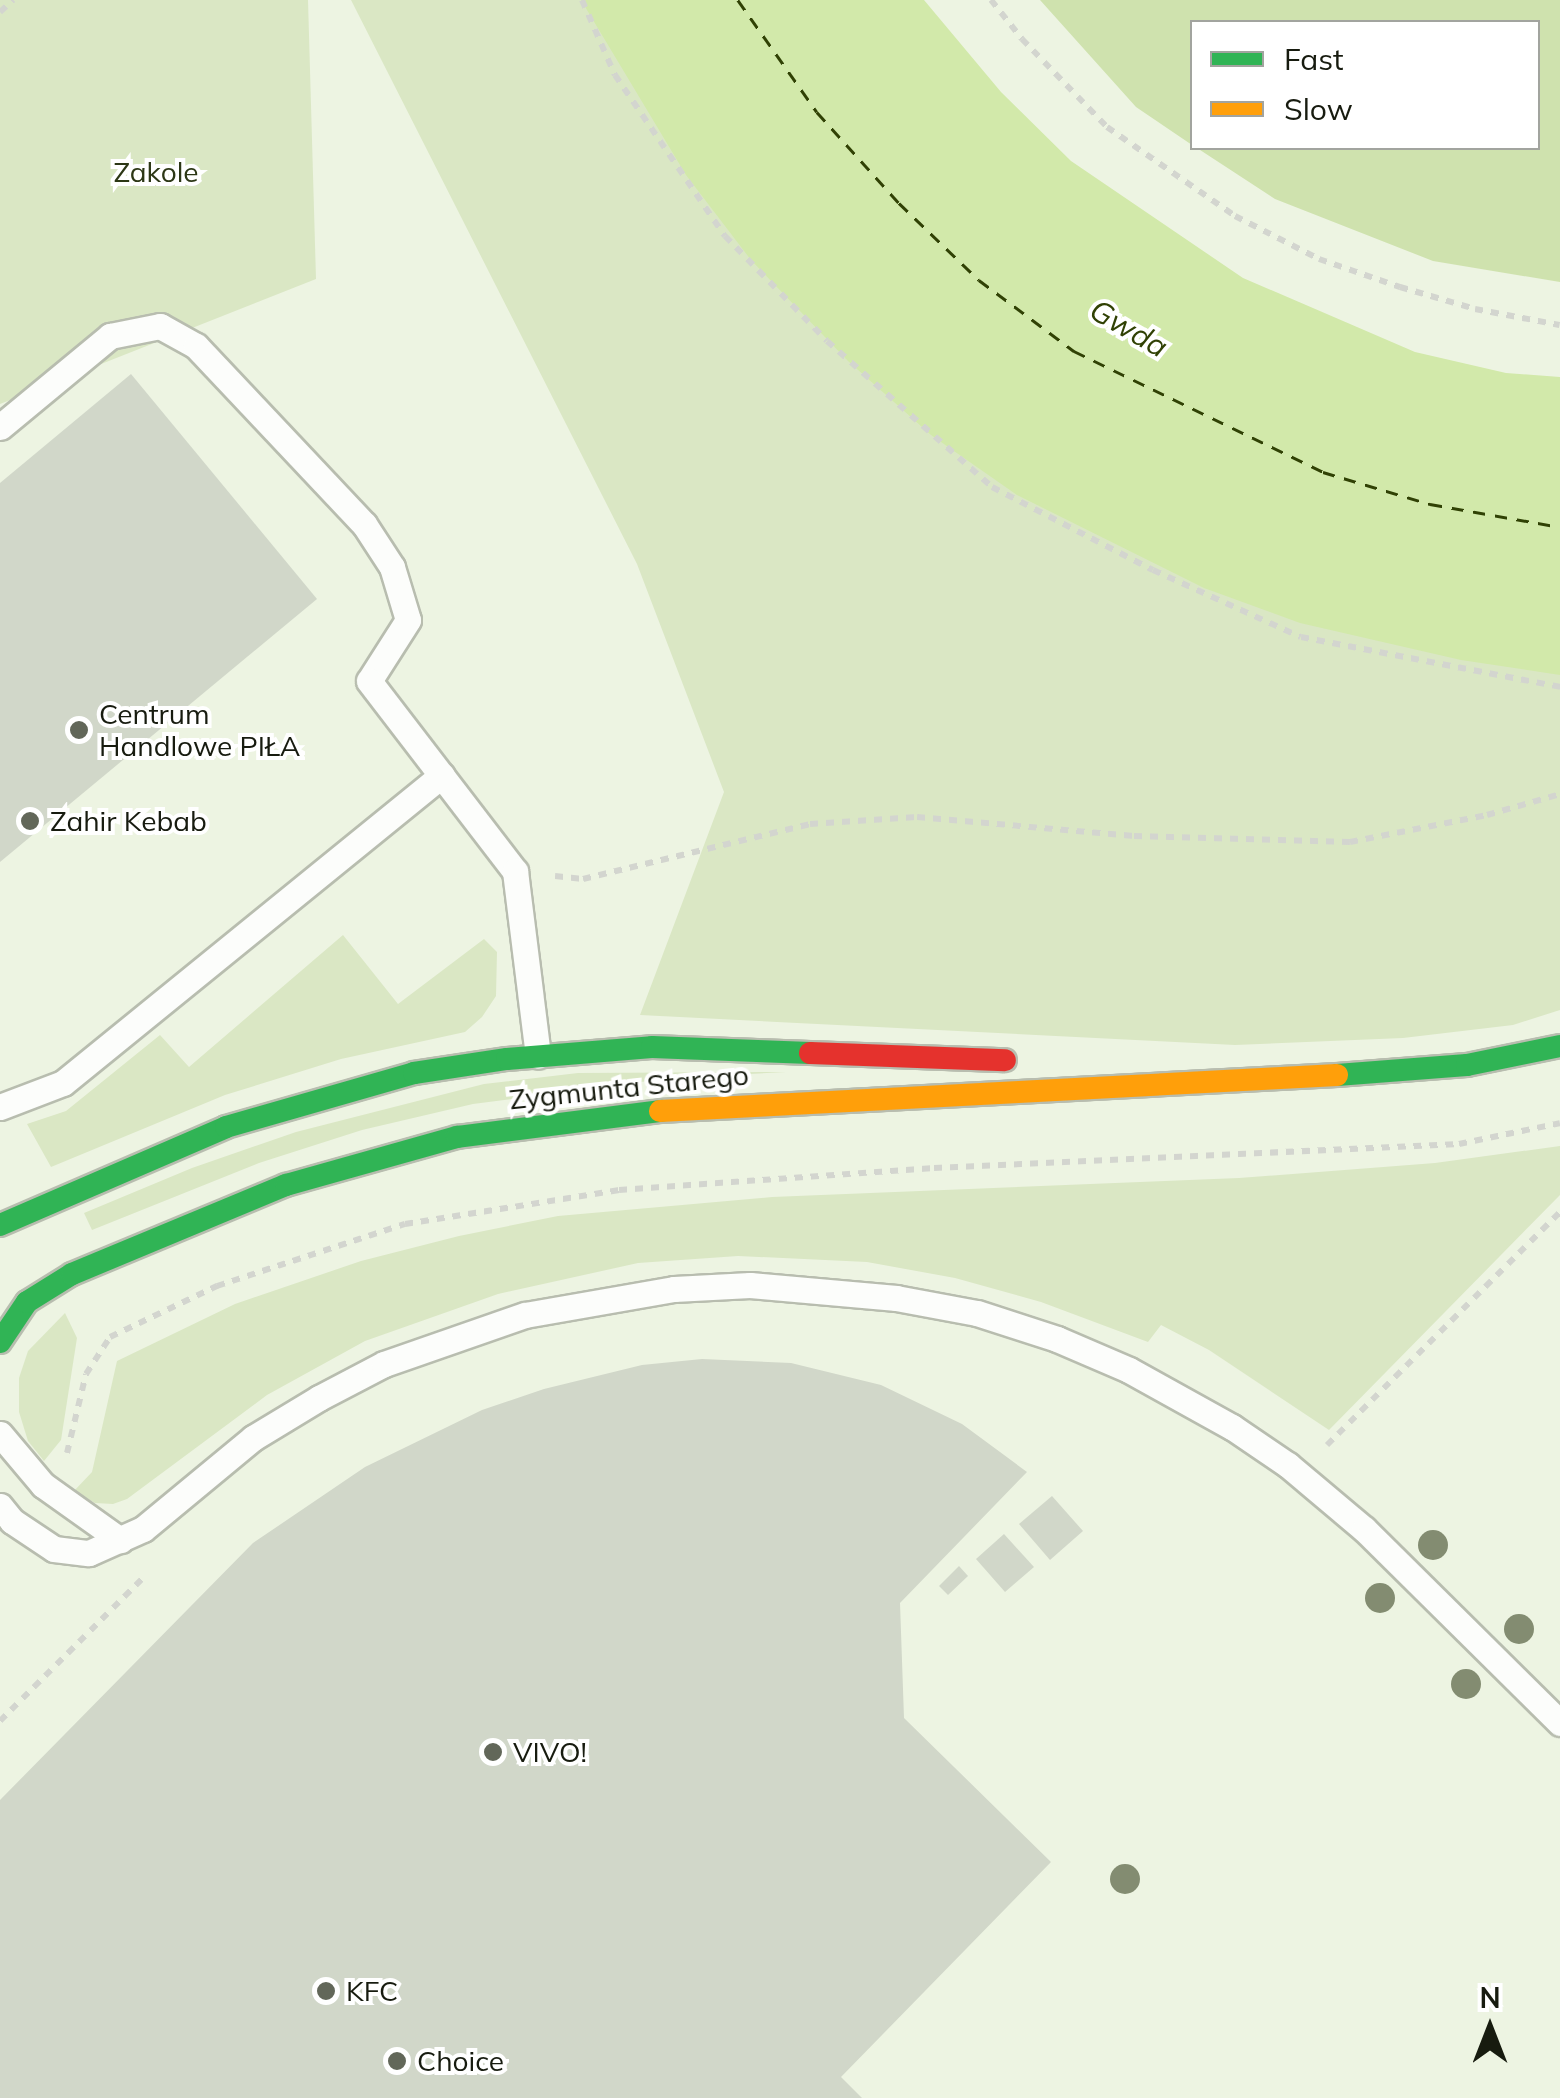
<!DOCTYPE html>
<html>
<head>
<meta charset="utf-8">
<style>
  body { margin:0 }
  #map { position:relative; width:1560px; height:2098px; overflow:hidden; background:#edf4e2; font-family:Mulish,sans-serif }
  div>[style] { position:absolute }
  [style*='--x'] { left:calc(var(--x)*1px); top:calc(var(--y)*1px); width:calc(var(--w)*1px); rotate:calc(var(--a)*1deg) }
  .green>* { inset:0; background:#dae7c4 }
  .forest>* { inset:0; background:#cfe2ae }
  .water>* { inset:0; background:#d2e9aa }
  .ferry>* { height:2.5px; margin-top:-1.25px; transform-origin:0; background:repeating-linear-gradient(90deg,#304104 0 12px,transparent 0 22px) }
  .building>* { inset:0; background:#d1d7c9 }
  .path>* { height:6px; margin-top:-3px; transform-origin:0; background:repeating-linear-gradient(90deg,#d3d5cf 0 8px,transparent 0 16px) }
  .roads { filter:drop-shadow(2px 0 #b8bdaf) drop-shadow(-2px 0 #b8bdaf) drop-shadow(0 2px #b8bdaf) drop-shadow(0 -2px #b8bdaf) }
  .lane>* { height:25px; margin:-12.5px; padding:0 12.5px; transform-origin:12.5px; border-radius:12.5px; background:#fcfdfb }
  .fast>* { height:22px; margin:-11px; padding:0 11px; transform-origin:11px; border-radius:11px; background:#30b455 }
  .slow>* { height:22px; margin:-11px; padding:0 11px; transform-origin:11px; border-radius:11px; background:#ff9f0a }
  .jam>* { height:22px; margin:-11px; padding:0 11px; transform-origin:11px; border-radius:11px; background:#e5322d }
  .trees>* { width:30px; height:30px; margin:-15px; border-radius:50%; background:#838c71 }
  .dots>* { width:28px; height:28px; translate:-50% -50%; box-sizing:border-box; border:5px solid #fff; border-radius:50% }
  span { translate:-50% -50%; white-space:nowrap; text-align:center; line-height:1.15; -webkit-text-stroke:8px #fff; paint-order:stroke }
  .park-label { font-size:28px; color:#2c3715 }
  .poi-label { font-size:28px; color:#171b0f }
  .left { translate:0 -50%; text-align:left }
  .street-label { font-size:28px; color:#171b0f }
  .water-label { font-size:30px; color:#304104; font-style:italic }
  .legend { position:absolute; left:1190px; top:20px; width:350px; height:130px; box-sizing:border-box; background:#fff; border:2px solid #a2a49f; margin:0; padding:12px 18px; list-style:none; font-size:30px; color:#171b0f }
  .legend li { display:flex; align-items:center; gap:20px; height:50px }
  .legend b { width:50px; border:2px solid #a2a49f }
  .north { position:absolute; left:1440px; top:1978px; width:100px; height:100px; -webkit-text-stroke:8px #fff; paint-order:stroke; rotate:0deg; font-size:28px; font-weight:700; line-height:40px; text-align:center; color:#171b0f }
  .north::after { content:''; display:block; margin:auto; width:35px; height:45px; background:#171b0f; clip-path:polygon(50% 0,100% 100%,50% 72%,0 100%) }
</style>
</head>
<body>
<div id="map">
  <div class="green">
    <div style="clip-path:polygon(0 0,308px 0,316px 279px,0 404px)"></div>
    <div style="clip-path:polygon(351px 0,592px 0,1560px 670px,1560px 1010px,1513px 1025px,1403px 1038px,1235px 1045px,640px 1015px,724px 792px,637px 564px)"></div>
    <div style="clip-path:polygon(343px 935px,398px 1004px,484px 939px,497px 952px,496px 996px,482px 1017px,465px 1032px,341px 1059px,225px 1095px,51px 1167px,27px 1124px,66px 1111px,160px 1035px,189px 1067px)"></div>
    <div style="clip-path:polygon(786px 1072px,671px 1078px,473px 1104px,362px 1130px,259px 1163px,92px 1230px,84px 1213px,192px 1168px,296px 1132px,484px 1084px,578px 1073px)"></div>
    <div style="clip-path:polygon(1560px 1146px,1560px 1195px,1329px 1430px,1209px 1350px,1161px 1325px,1148px 1342px,1041px 1302px,955px 1278px,867px 1262px,738px 1256px,638px 1263px,498px 1294px,365px 1341px,267px 1395px,127px 1499px,113px 1504px,95px 1503px,74px 1491px,92px 1472px,117px 1361px,235px 1304px,361px 1261px,459px 1236px,558px 1216px,772px 1197px,1239px 1178px,1435px 1163px)"></div>
    <div style="clip-path:polygon(65px 1313px,77px 1338px,61px 1440px,44px 1461px,28px 1441px,19px 1412px,19px 1378px,28px 1351px)"></div>
  </div>
  <div class="forest">
    <div style="clip-path:polygon(1040px 0,1560px 0,1560px 282px,1433px 261px,1275px 199px,1197px 148px,1538px 148px,1538px 22px,1192px 22px,1192px 145px,1136px 107px)"></div>
  </div>
  <div class="water">
    <div style="clip-path:polygon(581px 0,924px 0,1001px 92px,1071px 161px,1243px 278px,1415px 352px,1506px 373px,1560px 377px,1560px 675px,1461px 660px,1300px 623px,1204px 588px,1017px 495px,931px 435px,848px 361px,751px 260px,686px 175px)"></div>
  </div>
  <div class="ferry">
    <div style="--x:738;--y:0;--w:137;--a:54.8"></div>
    <div style="--x:817;--y:112;--w:122;--a:48"></div>
    <div style="--x:899;--y:203;--w:111;--a:43.9"></div>
    <div style="--x:979;--y:280;--w:119;--a:36.8"></div>
    <div style="--x:1074;--y:351;--w:277;--a:25.9"></div>
    <div style="--x:1323;--y:472;--w:112;--a:16.7"></div>
    <div style="--x:1430;--y:504;--w:132;--a:10"></div>
  </div>
  <div class="building">
    <div style="clip-path:polygon(131px 374px,317px 599px,0 862px,0 483px)"></div>
    <div style="clip-path:polygon(702px 1359px,791px 1363px,881px 1385px,962px 1424px,1027px 1472px,900px 1603px,904px 1718px,1051px 1862px,841px 2077px,862px 2098px,0 2098px,0 1800px,253px 1543px,365px 1467px,482px 1410px,544px 1389px,642px 1365px)"></div>
    <div style="clip-path:polygon(1052px 1496px,1083px 1531px,1050px 1560px,1019px 1524px)"></div>
    <div style="clip-path:polygon(1004px 1534px,1034px 1567px,1005px 1592px,976px 1559px)"></div>
    <div style="clip-path:polygon(959px 1566px,968px 1576px,948px 1595px,939px 1586px)"></div>
  </div>
  <div class="path">
    <div style="--x:582;--y:0;--w:82;--a:66.3"></div>
    <div style="--x:615;--y:75;--w:195;--a:55.7"></div>
    <div style="--x:725;--y:236;--w:146;--a:45.8"></div>
    <div style="--x:827;--y:341;--w:220;--a:41.5"></div>
    <div style="--x:992;--y:487;--w:181;--a:27.3"></div>
    <div style="--x:1153;--y:570;--w:162;--a:24.4"></div>
    <div style="--x:1301;--y:637;--w:264;--a:10.9"></div>
    <div style="--x:991;--y:0;--w:50;--a:51.5"></div>
    <div style="--x:1022;--y:39;--w:122;--a:46"></div>
    <div style="--x:1107;--y:127;--w:156;--a:34.8"></div>
    <div style="--x:1235;--y:216;--w:94;--a:27.1"></div>
    <div style="--x:1319;--y:259;--w:86;--a:19.1"></div>
    <div style="--x:1400;--y:287;--w:78;--a:16.3"></div>
    <div style="--x:1475;--y:309;--w:86;--a:10.7"></div>
    <div style="--x:0;--y:12;--w:18;--a:-43"></div>
    <div style="--x:555;--y:876;--w:28;--a:6"></div>
    <div style="--x:583;--y:879;--w:234;--a:-13.6"></div>
    <div style="--x:810;--y:824;--w:107;--a:-3.7"></div>
    <div style="--x:917;--y:817;--w:218;--a:5"></div>
    <div style="--x:1134;--y:836;--w:216;--a:1.6"></div>
    <div style="--x:1350;--y:842;--w:140;--a:-11.1"></div>
    <div style="--x:1487;--y:815;--w:76;--a:-16"></div>
    <div style="--x:1327;--y:1445;--w:330;--a:-45"></div>
    <div style="--x:67;--y:1453;--w:81;--a:-76.5"></div>
    <div style="--x:86;--y:1374;--w:44;--a:-57"></div>
    <div style="--x:110;--y:1337;--w:119;--a:-25.5"></div>
    <div style="--x:217;--y:1286;--w:198;--a:-18.3"></div>
    <div style="--x:405;--y:1224;--w:217;--a:-9"></div>
    <div style="--x:619;--y:1190;--w:316;--a:-4"></div>
    <div style="--x:934;--y:1168;--w:526;--a:-2.62"></div>
    <div style="--x:1459;--y:1144;--w:103;--a:-11.7"></div>
    <div style="--x:0;--y:1721;--w:208;--a:-45"></div>
  </div>
  <div class="roads">
    <div class="lane">
      <div style="--x:0;--y:427;--w:143;--a:-39.6"></div>
      <div style="--x:110;--y:336;--w:51;--a:-11.3"></div>
      <div style="--x:160;--y:326;--w:41;--a:29.1"></div>
      <div style="--x:196;--y:346;--w:245;--a:46.7"></div>
      <div style="--x:364;--y:524;--w:51;--a:56.9"></div>
      <div style="--x:392;--y:567;--w:55;--a:73.2"></div>
      <div style="--x:408;--y:620;--w:72;--a:122.6"></div>
      <div style="--x:369;--y:681;--w:240;--a:52.5"></div>
      <div style="--x:515;--y:871;--w:186;--a:82.9"></div>
      <div style="--x:0;--y:1107;--w:67;--a:-20.9"></div>
      <div style="--x:63;--y:1083;--w:488;--a:-39.1"></div>
      <div style="--x:0;--y:1434;--w:67;--a:49.9"></div>
      <div style="--x:43;--y:1485;--w:95;--a:35.5"></div>
      <div style="--x:0;--y:1506;--w:19;--a:51"></div>
      <div style="--x:12;--y:1521;--w:50;--a:33.7"></div>
      <div style="--x:54;--y:1549;--w:35;--a:7"></div>
      <div style="--x:89;--y:1553;--w:59;--a:-24"></div>
      <div style="--x:143;--y:1529;--w:143;--a:-39.6"></div>
      <div style="--x:253;--y:1438;--w:77;--a:-31.2"></div>
      <div style="--x:319;--y:1398;--w:73;--a:-27.6"></div>
      <div style="--x:384;--y:1364;--w:149;--a:-19.2"></div>
      <div style="--x:525;--y:1315;--w:151;--a:-9.9"></div>
      <div style="--x:674;--y:1289;--w:76;--a:-3"></div>
      <div style="--x:750;--y:1285;--w:147;--a:5.1"></div>
      <div style="--x:896;--y:1298;--w:82;--a:10.5"></div>
      <div style="--x:977;--y:1313;--w:84;--a:18"></div>
      <div style="--x:1057;--y:1339;--w:78;--a:23.3"></div>
      <div style="--x:1129;--y:1370;--w:118;--a:29"></div>
      <div style="--x:1232;--y:1427;--w:68;--a:34.2"></div>
      <div style="--x:1288;--y:1465;--w:99;--a:40.1"></div>
      <div style="--x:1364;--y:1529;--w:276;--a:44.7"></div>
    </div>
    <div class="fast">
      <div style="--x:1337;--y:1075;--w:130;--a:-4.4"></div>
      <div style="--x:1467;--y:1065;--w:95;--a:-11.5"></div>
      <div style="--x:0;--y:1225;--w:246;--a:-23.4"></div>
      <div style="--x:226;--y:1127;--w:196;--a:-16"></div>
      <div style="--x:414;--y:1073;--w:94;--a:-8.6"></div>
      <div style="--x:507;--y:1059;--w:145;--a:-4.7"></div>
      <div style="--x:652;--y:1047;--w:158;--a:2.2"></div>
      <div style="--x:0;--y:1342;--w:48;--a:-56"></div>
      <div style="--x:27;--y:1302;--w:53;--a:-31.9"></div>
      <div style="--x:72;--y:1274;--w:232;--a:-22.6"></div>
      <div style="--x:286;--y:1185;--w:178;--a:-15.7"></div>
      <div style="--x:457;--y:1137;--w:205;--a:-7.3"></div>
    </div>
    <div class="slow">
      <div style="--x:660;--y:1111;--w:678;--a:-3.04"></div>
    </div>
    <div class="jam">
      <div style="--x:810;--y:1053;--w:195;--a:2.1"></div>
    </div>
  </div>
  <div class="trees">
    <div style="left:1433px;top:1545px"></div>
    <div style="left:1380px;top:1598px"></div>
    <div style="left:1519px;top:1629px"></div>
    <div style="left:1466px;top:1684px"></div>
    <div style="left:1125px;top:1879px"></div>
  </div>
  <div class="dots">
    <div style="left:79px;top:730px;background:#626759"></div>
    <div style="left:30px;top:821px;background:#626759"></div>
    <div style="left:493px;top:1752px;background:#626759"></div>
    <div style="left:326px;top:1991px;background:#626759"></div>
    <div style="left:397px;top:2061px;background:#626759"></div>
  </div>
  <div class="park-label">
    <span style="left:156px;top:172px">Zakole</span>
  </div>
  <div class="poi-label">
    <span class="left" style="left:99px;top:730px">Centrum<br>Handlowe PIŁA</span>
    <span class="left" style="left:50px;top:821px">Zahir Kebab</span>
    <span class="left" style="left:513px;top:1752px">VIVO!</span>
    <span class="left" style="left:346px;top:1991px">KFC</span>
    <span class="left" style="left:417px;top:2061px">Choice</span>
  </div>
  <div class="street-label">
    <span style="left:629px;top:1087px;rotate:-6deg">Zygmunta Starego</span>
  </div>
  <div class="water-label">
    <span style="left:1129px;top:328px;rotate:30deg">Gwda</span>
  </div>
  <ul class="legend">
  <li><b style="height:12px;background:#30b455"></b>Fast</li>
  <li><b style="height:12px;background:#ff9f0a"></b>Slow</li>
  </ul>
  <div class="north">N</div>
</div>
</body>
</html>
